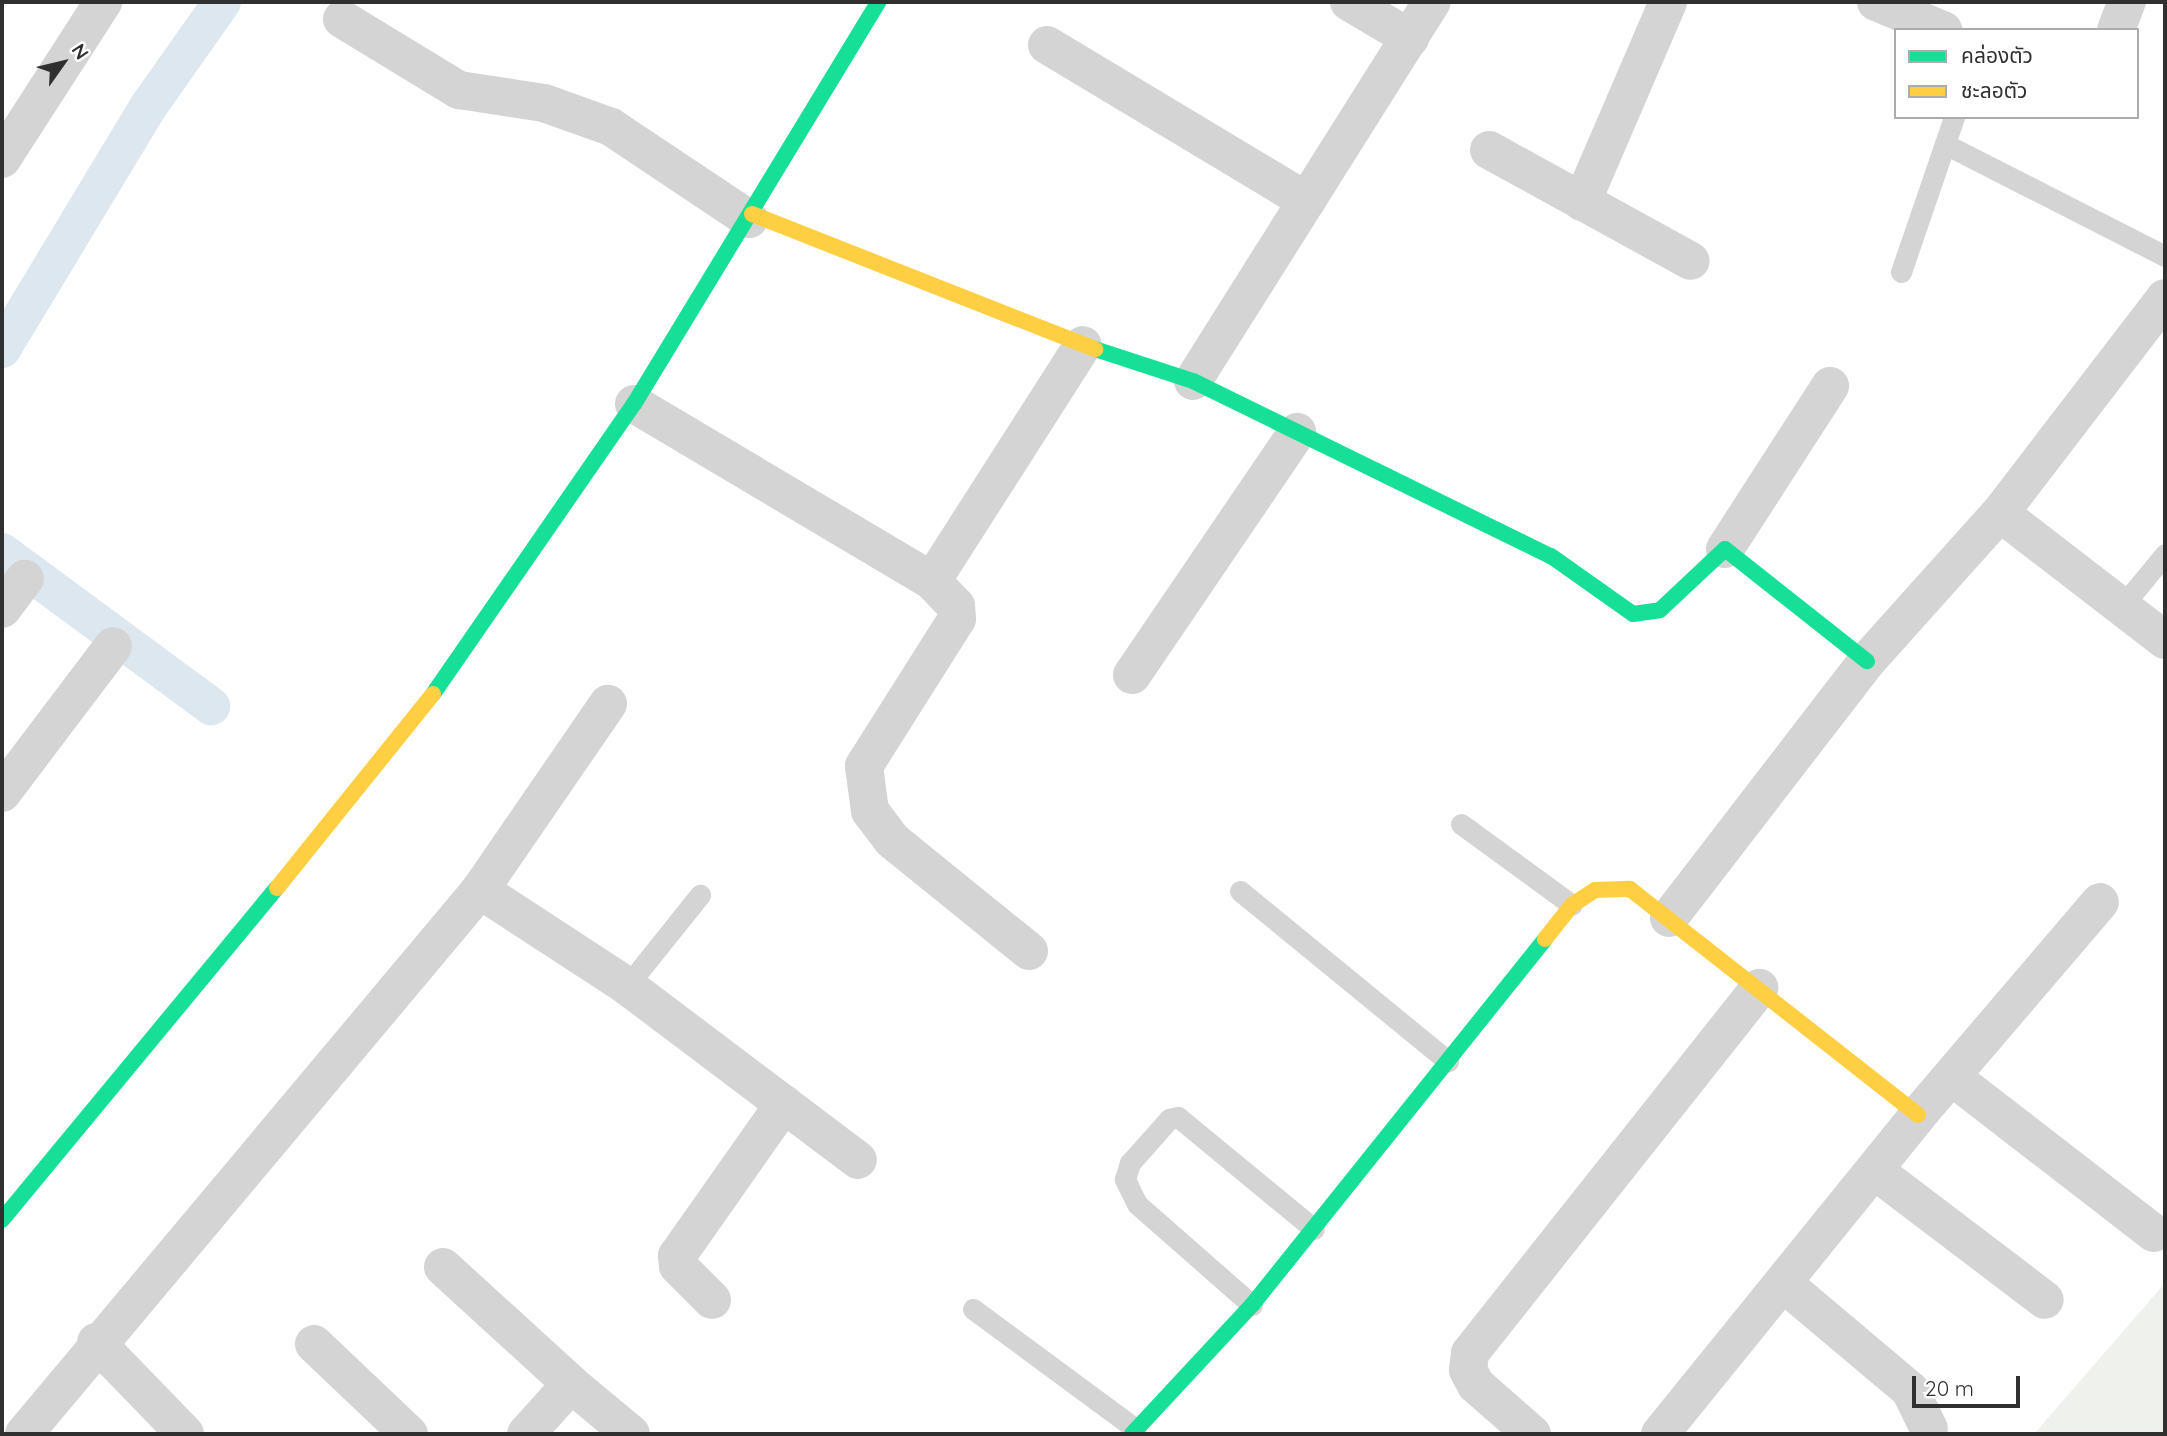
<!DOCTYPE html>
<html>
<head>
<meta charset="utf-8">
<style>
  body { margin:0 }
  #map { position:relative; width:2167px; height:1436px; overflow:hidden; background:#fff; font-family:Quicksand,"Noto Sans Thai",sans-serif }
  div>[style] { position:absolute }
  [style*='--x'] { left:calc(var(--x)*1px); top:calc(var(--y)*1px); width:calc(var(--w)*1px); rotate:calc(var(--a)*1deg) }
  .green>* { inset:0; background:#eff2ec }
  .canal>* { height:38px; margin:-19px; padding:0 19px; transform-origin:19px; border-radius:19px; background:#dde7ef }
  .lane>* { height:21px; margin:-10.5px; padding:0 10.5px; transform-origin:10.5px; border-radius:10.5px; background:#d4d4d4 }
  .street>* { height:38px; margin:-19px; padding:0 19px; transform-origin:19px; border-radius:19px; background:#d4d4d4 }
  .fast>* { height:16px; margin:-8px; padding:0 8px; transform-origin:8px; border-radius:8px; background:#16e098 }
  .slow>* { height:16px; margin:-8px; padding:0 8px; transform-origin:8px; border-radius:8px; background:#ffcf43 }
  span { translate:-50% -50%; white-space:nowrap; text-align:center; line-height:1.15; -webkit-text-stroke:7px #fff; paint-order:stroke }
  .frame { position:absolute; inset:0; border:4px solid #303030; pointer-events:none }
  .legend { position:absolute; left:1894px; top:28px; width:245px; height:91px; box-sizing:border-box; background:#fff; border:2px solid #acacac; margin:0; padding:9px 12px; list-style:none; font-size:21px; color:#303030 }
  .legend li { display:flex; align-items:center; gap:14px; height:35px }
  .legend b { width:35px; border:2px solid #acacac }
  .north { position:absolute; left:28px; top:28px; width:70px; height:70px; -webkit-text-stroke:5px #fff; paint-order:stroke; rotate:56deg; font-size:19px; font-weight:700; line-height:28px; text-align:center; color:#303030 }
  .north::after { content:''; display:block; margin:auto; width:24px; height:32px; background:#303030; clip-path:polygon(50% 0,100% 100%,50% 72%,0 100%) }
  .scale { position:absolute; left:1912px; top:1376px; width:108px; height:32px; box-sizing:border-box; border:4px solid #303030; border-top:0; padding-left:9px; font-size:21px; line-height:24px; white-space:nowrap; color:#303030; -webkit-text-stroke:5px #fff; paint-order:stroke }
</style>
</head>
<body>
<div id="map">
  <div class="green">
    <div style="clip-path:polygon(2165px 1283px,2165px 1434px,2034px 1434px)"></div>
  </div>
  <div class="canal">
    <div style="--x:2;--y:349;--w:283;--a:-58.9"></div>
    <div style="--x:148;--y:107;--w:128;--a:-54.8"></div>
    <div style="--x:2;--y:552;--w:260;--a:36.4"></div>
  </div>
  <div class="lane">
    <div style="--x:1945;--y:144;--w:247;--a:27"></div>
    <div style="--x:1901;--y:272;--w:164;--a:-71.1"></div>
    <div style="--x:2123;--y:605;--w:66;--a:-50.5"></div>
    <div style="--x:1461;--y:824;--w:137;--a:36.1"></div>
    <div style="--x:1240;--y:891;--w:269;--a:39.3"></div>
    <div style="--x:627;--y:986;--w:117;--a:-51.3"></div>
    <div style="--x:1252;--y:1305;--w:153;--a:-138.7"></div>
    <div style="--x:1137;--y:1204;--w:28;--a:-116"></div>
    <div style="--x:1125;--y:1179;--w:17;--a:-73"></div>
    <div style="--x:1130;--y:1163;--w:59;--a:-48.4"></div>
    <div style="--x:1169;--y:1119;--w:9;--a:-13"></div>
    <div style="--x:1178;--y:1117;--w:176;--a:39.5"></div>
    <div style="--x:973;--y:1309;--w:202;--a:36.4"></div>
  </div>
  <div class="street">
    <div style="--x:1349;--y:2;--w:71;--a:30.5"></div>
    <div style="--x:1876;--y:2;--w:73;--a:22.7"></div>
    <div style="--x:342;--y:19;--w:137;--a:31.3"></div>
    <div style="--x:459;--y:90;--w:86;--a:8.7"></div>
    <div style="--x:544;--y:103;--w:71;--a:19.7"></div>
    <div style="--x:611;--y:127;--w:166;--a:33.7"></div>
    <div style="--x:2116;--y:30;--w:30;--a:-69"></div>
    <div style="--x:1047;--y:45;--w:303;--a:31"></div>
    <div style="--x:1489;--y:150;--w:230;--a:28.8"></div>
    <div style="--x:2;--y:159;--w:187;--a:-57.2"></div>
    <div style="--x:1582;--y:202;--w:218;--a:-66.7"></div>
    <div style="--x:1193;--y:381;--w:448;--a:-57.8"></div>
    <div style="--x:634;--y:404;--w:347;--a:30.7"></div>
    <div style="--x:2000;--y:513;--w:208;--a:37.6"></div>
    <div style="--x:1725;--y:549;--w:194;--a:-57.2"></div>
    <div style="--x:2;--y:609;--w:38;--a:-53"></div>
    <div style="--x:1132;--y:675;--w:294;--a:-55.8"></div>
    <div style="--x:2;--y:793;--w:184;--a:-52.9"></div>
    <div style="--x:480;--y:890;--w:176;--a:33.1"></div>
    <div style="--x:627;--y:986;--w:289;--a:37"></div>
    <div style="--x:1669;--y:918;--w:324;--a:-52.4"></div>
    <div style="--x:1867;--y:661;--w:199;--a:-48.1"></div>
    <div style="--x:2000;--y:513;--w:271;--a:-52.5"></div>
    <div style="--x:1029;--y:951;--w:176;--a:-141"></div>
    <div style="--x:892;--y:840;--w:36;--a:-127"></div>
    <div style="--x:870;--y:811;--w:45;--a:-97.6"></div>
    <div style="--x:864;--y:766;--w:174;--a:-57.7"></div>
    <div style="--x:957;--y:619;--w:13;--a:-94"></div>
    <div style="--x:956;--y:606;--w:35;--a:-134"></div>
    <div style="--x:932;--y:581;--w:280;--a:-57.4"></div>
    <div style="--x:1952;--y:1077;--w:255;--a:37.7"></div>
    <div style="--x:1875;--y:1171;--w:213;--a:37.2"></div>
    <div style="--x:443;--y:1267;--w:173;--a:42.4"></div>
    <div style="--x:571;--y:1384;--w:67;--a:132"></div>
    <div style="--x:1783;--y:1283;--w:166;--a:40.1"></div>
    <div style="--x:1910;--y:1390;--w:43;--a:64"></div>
    <div style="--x:712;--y:1300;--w:48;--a:-135"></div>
    <div style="--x:678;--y:1266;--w:10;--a:-96"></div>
    <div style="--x:677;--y:1256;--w:186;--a:-54.9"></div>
    <div style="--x:96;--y:1342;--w:128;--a:45.9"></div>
    <div style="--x:314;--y:1344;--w:131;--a:43.5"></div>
    <div style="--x:571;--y:1384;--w:78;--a:39.8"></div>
    <div style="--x:24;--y:1434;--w:710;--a:-50.03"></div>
    <div style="--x:480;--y:890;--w:226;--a:-55.5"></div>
    <div style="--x:1532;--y:1434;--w:74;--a:-138.8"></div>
    <div style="--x:1476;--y:1385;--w:17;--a:-118"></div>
    <div style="--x:1468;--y:1370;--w:17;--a:-83"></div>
    <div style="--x:1470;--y:1353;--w:466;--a:-51.6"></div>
    <div style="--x:1660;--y:1434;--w:410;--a:-51"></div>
    <div style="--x:1918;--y:1115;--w:280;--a:-49.5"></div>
  </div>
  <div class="fast">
    <div style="--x:1095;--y:349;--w:103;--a:18.1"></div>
    <div style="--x:1193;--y:381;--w:398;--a:26.1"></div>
    <div style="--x:1551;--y:556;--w:100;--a:35.3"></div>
    <div style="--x:1633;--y:614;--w:27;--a:-8"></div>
    <div style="--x:1660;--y:610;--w:89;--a:-43.2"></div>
    <div style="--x:1725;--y:549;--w:181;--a:38.3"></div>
    <div style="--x:433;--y:694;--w:353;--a:-55.3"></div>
    <div style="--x:634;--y:404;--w:470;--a:-58.7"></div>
    <div style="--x:2;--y:1220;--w:431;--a:-50.4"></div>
    <div style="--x:1132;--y:1434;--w:176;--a:-47.1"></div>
    <div style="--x:1252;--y:1305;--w:469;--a:-51.3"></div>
  </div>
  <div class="slow">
    <div style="--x:752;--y:214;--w:369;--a:21.5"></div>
    <div style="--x:277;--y:888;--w:249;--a:-51.2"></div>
    <div style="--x:1545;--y:939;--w:43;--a:-51.5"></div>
    <div style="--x:1572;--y:905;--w:27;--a:-33"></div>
    <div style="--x:1595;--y:890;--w:35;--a:-2"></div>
    <div style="--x:1630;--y:889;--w:366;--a:38.1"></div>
  </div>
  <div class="frame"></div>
  <ul class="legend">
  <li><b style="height:9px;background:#16e098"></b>คล่องตัว</li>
  <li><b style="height:9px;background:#ffcf43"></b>ชะลอตัว</li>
  </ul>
  <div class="north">N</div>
  <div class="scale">20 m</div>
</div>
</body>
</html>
